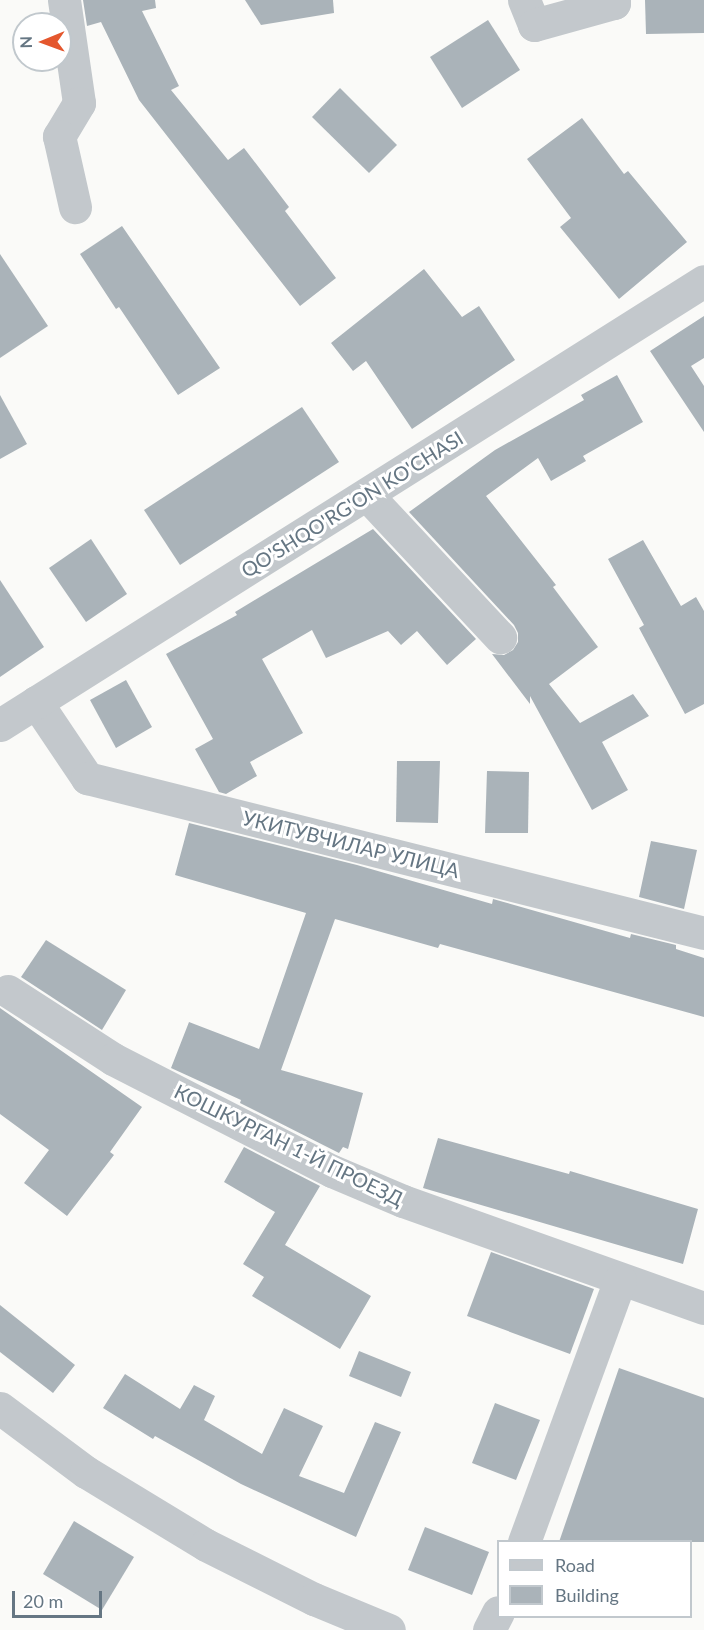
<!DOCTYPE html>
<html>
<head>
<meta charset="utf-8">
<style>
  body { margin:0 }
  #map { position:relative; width:704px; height:1630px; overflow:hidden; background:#fafaf8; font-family:Lato,sans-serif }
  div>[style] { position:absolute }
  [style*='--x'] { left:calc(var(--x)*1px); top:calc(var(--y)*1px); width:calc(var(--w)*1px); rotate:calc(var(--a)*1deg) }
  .building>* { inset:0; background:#aab3b9 }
  .minor>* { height:33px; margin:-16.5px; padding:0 16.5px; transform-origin:16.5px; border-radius:16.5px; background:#c3c8cc }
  span { translate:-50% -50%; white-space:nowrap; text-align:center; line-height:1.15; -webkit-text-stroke:6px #fff; paint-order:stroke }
  .street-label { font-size:20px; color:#657683 }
  .legend { position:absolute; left:497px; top:1540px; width:195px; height:78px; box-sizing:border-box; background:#fff; border:2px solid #c1c8cd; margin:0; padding:8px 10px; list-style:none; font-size:18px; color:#657683 }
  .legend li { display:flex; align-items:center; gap:12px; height:30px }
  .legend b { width:30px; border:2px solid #c1c8cd }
  .north { position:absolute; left:12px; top:12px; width:60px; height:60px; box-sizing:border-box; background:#fff; border:2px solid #c1c8cd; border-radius:50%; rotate:269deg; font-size:16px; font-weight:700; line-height:24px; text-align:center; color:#657683 }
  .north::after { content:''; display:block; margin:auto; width:21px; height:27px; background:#e4572e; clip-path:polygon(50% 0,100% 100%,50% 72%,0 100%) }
  .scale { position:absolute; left:12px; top:1591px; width:90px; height:27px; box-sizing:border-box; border:3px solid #657683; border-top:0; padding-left:8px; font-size:18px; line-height:21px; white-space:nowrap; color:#657683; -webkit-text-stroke:4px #fff; paint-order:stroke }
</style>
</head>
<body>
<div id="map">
  <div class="building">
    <div style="clip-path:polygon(83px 0,155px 0,156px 8px,142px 11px,179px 86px,171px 90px,228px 160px,244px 148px,289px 207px,285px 211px,336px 278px,300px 306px,139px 100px,101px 22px,87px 26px)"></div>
    <div style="clip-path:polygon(245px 0,333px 0,334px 13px,261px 25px)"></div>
    <div style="clip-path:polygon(645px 0,704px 0,704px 33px,646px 34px)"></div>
    <div style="clip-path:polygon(488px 20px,520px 70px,462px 108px,430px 57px)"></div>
    <div style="clip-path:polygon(340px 88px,397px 145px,369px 173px,312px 117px)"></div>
    <div style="clip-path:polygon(582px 118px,624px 174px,628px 171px,687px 242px,619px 299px,560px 227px,571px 218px,527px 159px)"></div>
    <div style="clip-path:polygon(122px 226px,220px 368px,178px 395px,119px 307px,116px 309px,80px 254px)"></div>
    <div style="clip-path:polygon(0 254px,48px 326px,0 358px)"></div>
    <div style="clip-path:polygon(424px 269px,462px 317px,479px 306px,515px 360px,412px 429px,366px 361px,353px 371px,331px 343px)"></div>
    <div style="clip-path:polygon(704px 316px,704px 358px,691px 366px,704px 386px,704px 432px,650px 351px)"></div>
    <div style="clip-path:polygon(617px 375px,643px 422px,583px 456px,586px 461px,551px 481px,538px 458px,486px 496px,556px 585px,553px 587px,598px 647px,549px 684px,580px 723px,633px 694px,649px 716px,602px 742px,628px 790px,592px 810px,530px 696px,530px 704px,492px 654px,504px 655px,513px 650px,518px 642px,518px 633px,514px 625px,409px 512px,495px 450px,584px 400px,581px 395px)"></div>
    <div style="clip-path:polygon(0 395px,27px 444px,0 459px)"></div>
    <div style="clip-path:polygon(302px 407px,339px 462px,180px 565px,144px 510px)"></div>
    <div style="clip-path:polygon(373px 529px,476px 639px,447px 665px,417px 631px,401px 645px,388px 631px,326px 658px,312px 630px,262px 659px,303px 733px,250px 762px,257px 776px,226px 794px,219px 792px,195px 749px,213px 739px,166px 654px,237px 615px,235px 612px)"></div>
    <div style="clip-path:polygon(91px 539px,127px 594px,86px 622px,49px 568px)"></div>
    <div style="clip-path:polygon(643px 540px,681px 606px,696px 597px,704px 611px,704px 704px,685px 714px,639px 628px,644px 625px,608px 559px)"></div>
    <div style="clip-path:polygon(0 580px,44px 647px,0 677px)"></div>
    <div style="clip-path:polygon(126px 680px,152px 727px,116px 748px,90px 700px)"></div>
    <div style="clip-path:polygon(397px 761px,440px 761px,438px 823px,396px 822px)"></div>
    <div style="clip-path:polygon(487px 771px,529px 772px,528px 833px,485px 833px)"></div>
    <div style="clip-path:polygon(189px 823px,357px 865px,492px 904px,493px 899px,630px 938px,631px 934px,676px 945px,676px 949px,704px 958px,704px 1017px,440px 944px,438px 948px,335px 919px,281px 1070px,363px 1093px,348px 1149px,343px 1147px,339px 1153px,240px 1103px,241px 1100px,171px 1068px,189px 1022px,259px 1049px,306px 913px,175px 875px)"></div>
    <div style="clip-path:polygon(651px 841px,697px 850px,684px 909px,639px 897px)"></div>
    <div style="clip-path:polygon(46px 940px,126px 990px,102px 1030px,21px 977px)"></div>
    <div style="clip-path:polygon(0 1008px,142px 1107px,110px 1152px,114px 1155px,67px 1216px,24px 1183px,49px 1150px,0 1114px)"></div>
    <div style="clip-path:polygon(438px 1138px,569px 1174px,570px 1171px,698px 1209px,683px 1264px,423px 1188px)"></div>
    <div style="clip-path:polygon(244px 1147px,320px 1186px,285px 1245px,371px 1296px,340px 1349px,252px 1296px,264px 1277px,243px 1264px,275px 1212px,224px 1182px)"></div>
    <div style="clip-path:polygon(491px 1252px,594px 1289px,570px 1354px,467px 1316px)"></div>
    <div style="clip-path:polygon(0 1305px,75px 1365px,53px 1393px,0 1352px)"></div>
    <div style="clip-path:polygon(359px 1351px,411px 1372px,401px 1397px,349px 1376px)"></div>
    <div style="clip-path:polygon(619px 1368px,704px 1398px,704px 1542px,559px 1542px)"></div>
    <div style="clip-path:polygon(125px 1374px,180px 1409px,194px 1385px,215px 1396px,204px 1420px,262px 1454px,284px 1408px,323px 1426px,299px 1476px,344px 1493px,375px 1422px,401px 1432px,356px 1537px,241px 1484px,155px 1436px,153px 1439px,103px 1408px)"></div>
    <div style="clip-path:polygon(495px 1403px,540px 1420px,516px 1480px,472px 1463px)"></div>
    <div style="clip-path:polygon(74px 1521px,134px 1557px,102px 1610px,43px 1574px)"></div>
    <div style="clip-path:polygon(425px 1527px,489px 1552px,472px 1595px,408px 1570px)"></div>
  </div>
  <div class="minor">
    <div style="--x:64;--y:0;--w:104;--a:81.7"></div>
    <div style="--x:79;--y:103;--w:39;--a:121"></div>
    <div style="--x:59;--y:136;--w:73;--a:77.3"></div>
    <div style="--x:524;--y:0;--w:27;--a:68"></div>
    <div style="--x:534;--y:25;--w:83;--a:-15.4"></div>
    <div style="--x:614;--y:3;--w:3;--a:-90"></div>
    <div style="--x:367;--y:495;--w:195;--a:46.9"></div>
    <div style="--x:36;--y:702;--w:92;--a:56.1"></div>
    <div style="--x:87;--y:778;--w:636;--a:14.1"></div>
    <div style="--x:0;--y:725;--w:832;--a:-32.24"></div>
    <div style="--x:8;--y:991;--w:125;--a:32.9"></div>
    <div style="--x:113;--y:1059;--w:246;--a:27.1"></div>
    <div style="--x:332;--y:1171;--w:77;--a:22.9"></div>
    <div style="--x:403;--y:1201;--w:319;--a:19.6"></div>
    <div style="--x:0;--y:1408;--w:107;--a:36.7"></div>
    <div style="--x:86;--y:1472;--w:140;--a:31.3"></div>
    <div style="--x:206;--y:1545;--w:121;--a:26.6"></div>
    <div style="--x:314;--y:1599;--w:81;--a:22.5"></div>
    <div style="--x:524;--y:1542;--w:279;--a:-69.9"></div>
    <div style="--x:489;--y:1630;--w:20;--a:-63"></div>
  </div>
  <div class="street-label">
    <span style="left:352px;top:504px;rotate:-32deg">QO'SHQO'RG'ON KO'CHASI</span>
    <span style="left:351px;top:844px;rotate:14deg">УКИТУВЧИЛАР УЛИЦА</span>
    <span style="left:289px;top:1145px;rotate:26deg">КОШКУРГАН 1-Й ПРОЕЗД</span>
  </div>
  <ul class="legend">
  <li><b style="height:8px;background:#c3c8cc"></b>Road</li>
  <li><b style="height:16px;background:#aab3b9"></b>Building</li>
  </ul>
  <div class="north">N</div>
  <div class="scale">20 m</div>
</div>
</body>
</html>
